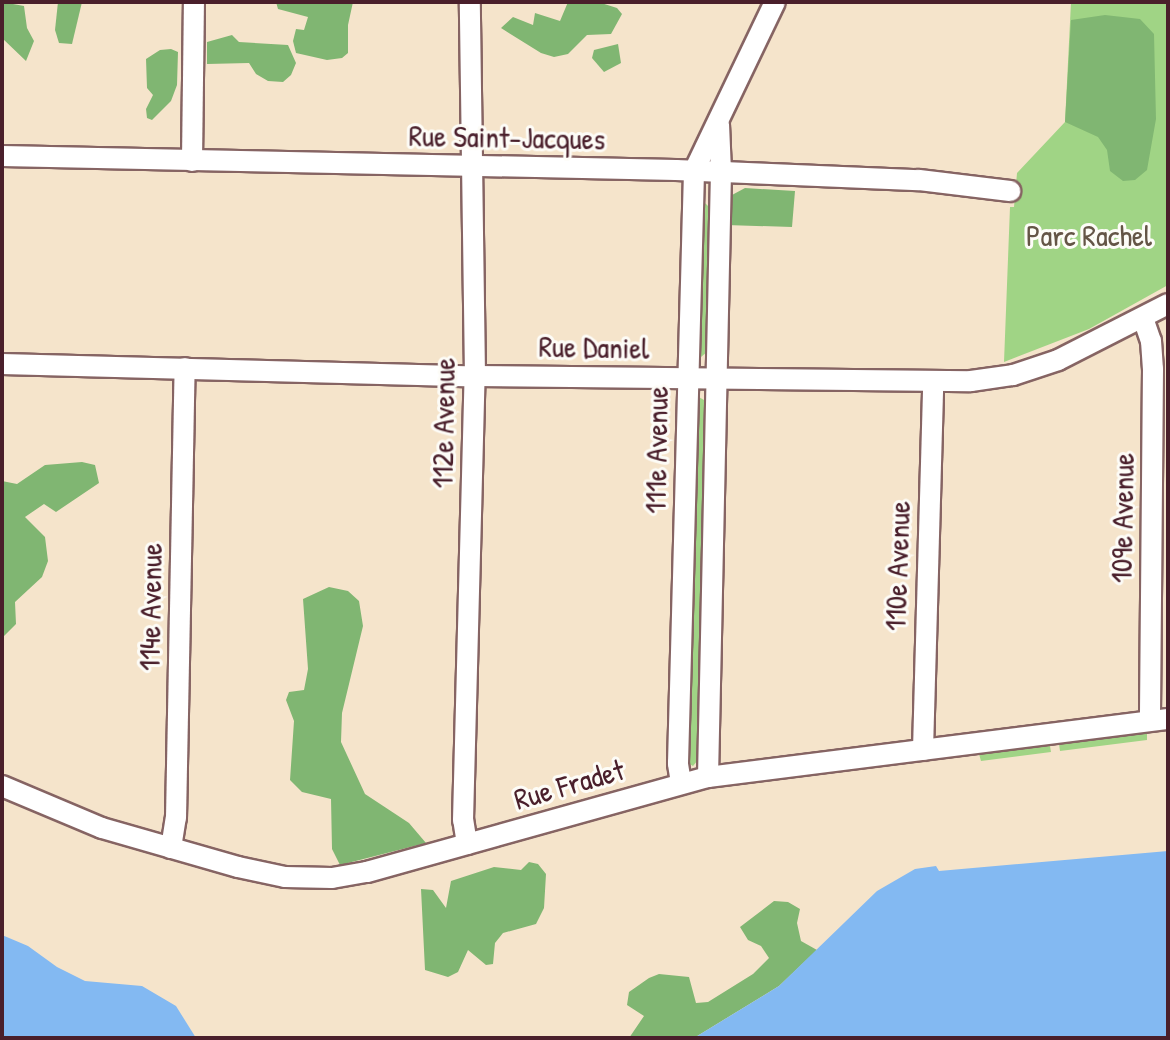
<!DOCTYPE html>
<html>
<head>
<meta charset="utf-8">
<style>
  body { margin:0 }
  #map { position:relative; width:1170px; height:1040px; overflow:hidden; background:#f5e4cb; font-family:"Patrick Hand",sans-serif }
  div>[style] { position:absolute }
  [style*='--x'] { left:calc(var(--x)*1px); top:calc(var(--y)*1px); width:calc(var(--w)*1px); rotate:calc(var(--a)*1deg) }
  .green>* { inset:0; background:#a0d485 }
  .forest>* { inset:0; background:#80b672 }
  .water>* { inset:0; background:#83b9f2 }
  .roads { filter:drop-shadow(2px 0 #866463) drop-shadow(-2px 0 #866463) drop-shadow(0 2px #866463) drop-shadow(0 -2px #866463) }
  .street>* { height:20px; margin:-10px; padding:0 10px; transform-origin:10px; border-radius:10px; background:#fff }
  span { translate:-50% -50%; white-space:nowrap; text-align:center; line-height:1.15; -webkit-text-stroke:6px #fdfcf7; paint-order:stroke }
  .street-label { font-size:30px; color:#4a1f2b }
  .park-label { font-size:30px; color:#645546 }
  .frame { position:absolute; inset:0; border:4px solid #4a1f2b; pointer-events:none }
</style>
</head>
<body>
<div id="map">
  <div class="green">
    <div style="clip-path:polygon(1071px 2px,1168px 2px,1168px 285px,1089px 329px,1004px 362px,1010px 207px,1014px 207px,1017px 173px,1065px 122px)"></div>
    <div style="clip-path:polygon(705px 203px,711px 209px,712px 235px,707px 352px,701px 357px,702px 204px)"></div>
    <div style="clip-path:polygon(697px 396px,704px 400px,705px 433px,698px 760px,693px 766px,688px 763px)"></div>
    <div style="clip-path:polygon(1147px 733px,1147px 740px,1060px 751px,1059px 744px)"></div>
    <div style="clip-path:polygon(1050px 746px,1051px 752px,981px 761px,979px 754px)"></div>
  </div>
  <div class="forest">
    <div style="clip-path:polygon(2px 2px,24px 6px,27px 28px,34px 41px,26px 61px,2px 38px)"></div>
    <div style="clip-path:polygon(58px 2px,82px 2px,72px 44px,59px 43px,55px 30px)"></div>
    <div style="clip-path:polygon(276px 2px,353px 2px,348px 25px,348px 53px,342px 58px,327px 60px,296px 53px,293px 41px,296px 29px,304px 30px,308px 17px,278px 9px)"></div>
    <div style="clip-path:polygon(568px 2px,598px 2px,617px 8px,622px 14px,611px 34px,587px 35px,568px 54px,554px 57px,541px 53px,501px 28px,513px 17px,533px 25px,535px 13px,560px 21px)"></div>
    <div style="clip-path:polygon(1105px 15px,1140px 19px,1154px 34px,1156px 119px,1147px 170px,1135px 180px,1123px 181px,1110px 171px,1107px 150px,1098px 137px,1065px 122px,1071px 20px)"></div>
    <div style="clip-path:polygon(232px 35px,239px 42px,288px 45px,296px 63px,291px 75px,283px 82px,268px 81px,256px 74px,249px 63px,207px 64px,207px 42px)"></div>
    <div style="clip-path:polygon(618px 44px,621px 63px,604px 72px,592px 58px,594px 50px)"></div>
    <div style="clip-path:polygon(171px 49px,178px 52px,177px 85px,171px 101px,152px 120px,147px 118px,146px 109px,153px 95px,147px 88px,146px 59px,160px 50px)"></div>
    <div style="clip-path:polygon(745px 188px,795px 191px,792px 227px,726px 225px,728px 201px,732px 195px)"></div>
    <div style="clip-path:polygon(82px 462px,95px 465px,99px 483px,56px 512px,44px 504px,25px 517px,45px 537px,48px 561px,42px 577px,15px 602px,16px 624px,2px 638px,2px 481px,17px 484px,45px 465px)"></div>
    <div style="clip-path:polygon(329px 587px,348px 591px,359px 601px,363px 626px,342px 713px,341px 742px,365px 794px,409px 823px,426px 843px,340px 865px,332px 849px,331px 799px,302px 792px,290px 780px,294px 721px,286px 700px,289px 692px,304px 690px,308px 669px,303px 599px)"></div>
    <div style="clip-path:polygon(529px 862px,538px 864px,546px 874px,544px 908px,536px 924px,503px 933px,495px 943px,493px 964px,486px 965px,468px 950px,458px 972px,448px 977px,425px 970px,421px 889px,433px 890px,446px 908px,451px 881px,494px 867px,521px 870px)"></div>
    <div style="clip-path:polygon(774px 901px,788px 902px,800px 909px,797px 923px,801px 941px,817px 950px,779px 986px,694px 1038px,629px 1038px,644px 1016px,627px 1005px,629px 992px,649px 978px,659px 974px,689px 977px,696px 1003px,708px 1002px,753px 974px,769px 958px,761px 946px,748px 940px,740px 927px)"></div>
  </div>
  <div class="water">
    <div style="clip-path:polygon(1168px 851px,1168px 1038px,694px 1038px,779px 986px,877px 891px,915px 869px,936px 866px,939px 871px)"></div>
    <div style="clip-path:polygon(2px 935px,28px 946px,57px 967px,85px 981px,142px 986px,176px 1006px,196px 1038px,2px 1038px)"></div>
  </div>
  <div class="roads">
    <div class="street">
      <div style="--x:2;--y:156;--w:674;--a:1.19"></div>
      <div style="--x:676;--y:170;--w:243;--a:2.4"></div>
      <div style="--x:919;--y:180;--w:92;--a:6.9"></div>
      <div style="--x:192;--y:161;--w:159;--a:-89.3"></div>
      <div style="--x:1143;--y:318;--w:24;--a:71"></div>
      <div style="--x:1151;--y:341;--w:28;--a:86"></div>
      <div style="--x:1153;--y:369;--w:351;--a:90.5"></div>
      <div style="--x:2;--y:364;--w:473;--a:1.5"></div>
      <div style="--x:475;--y:376;--w:496;--a:0.6"></div>
      <div style="--x:971;--y:381;--w:42;--a:-8.1"></div>
      <div style="--x:1013;--y:375;--w:47;--a:-18.4"></div>
      <div style="--x:1058;--y:360;--w:123;--a:-27"></div>
      <div style="--x:923;--y:750;--w:367;--a:-88.4"></div>
      <div style="--x:708;--y:777;--w:605;--a:-88.77"></div>
      <div style="--x:721;--y:172;--w:47;--a:-92.4"></div>
      <div style="--x:681;--y:783;--w:20;--a:-99"></div>
      <div style="--x:678;--y:763;--w:592;--a:-88.45"></div>
      <div style="--x:694;--y:171;--w:187;--a:-64.4"></div>
      <div style="--x:2;--y:786;--w:108;--a:22.8"></div>
      <div style="--x:102;--y:828;--w:141;--a:16"></div>
      <div style="--x:238;--y:867;--w:48;--a:12"></div>
      <div style="--x:285;--y:877;--w:47;--a:1.2"></div>
      <div style="--x:332;--y:878;--w:36;--a:-10"></div>
      <div style="--x:367;--y:872;--w:354;--a:-15.6"></div>
      <div style="--x:708;--y:777;--w:464;--a:-7.2"></div>
      <div style="--x:467;--y:844;--w:24;--a:-99"></div>
      <div style="--x:463;--y:820;--w:444;--a:-88.5"></div>
      <div style="--x:475;--y:376;--w:374;--a:-90.8"></div>
      <div style="--x:171;--y:848;--w:30;--a:-81"></div>
      <div style="--x:176;--y:818;--w:450;--a:-88.9"></div>
    </div>
  </div>
  <div class="street-label">
    <span style="left:507px;top:137px;rotate:1deg">Rue Saint-Jacques</span>
    <span style="left:594px;top:347px;rotate:1deg">Rue Daniel</span>
    <span style="left:443px;top:423px;rotate:-89deg">112e Avenue</span>
    <span style="left:656px;top:450px;rotate:-89deg">111e Avenue</span>
    <span style="left:1122px;top:518px;rotate:-89deg">109e Avenue</span>
    <span style="left:897px;top:566px;rotate:-88deg">110e Avenue</span>
    <span style="left:150px;top:607px;rotate:-89deg">114e Avenue</span>
    <span style="left:569px;top:784px;rotate:-16deg">Rue Fradet</span>
  </div>
  <div class="park-label">
    <span style="left:1089px;top:235px">Parc Rachel</span>
  </div>
  <div class="frame"></div>
</div>
</body>
</html>
